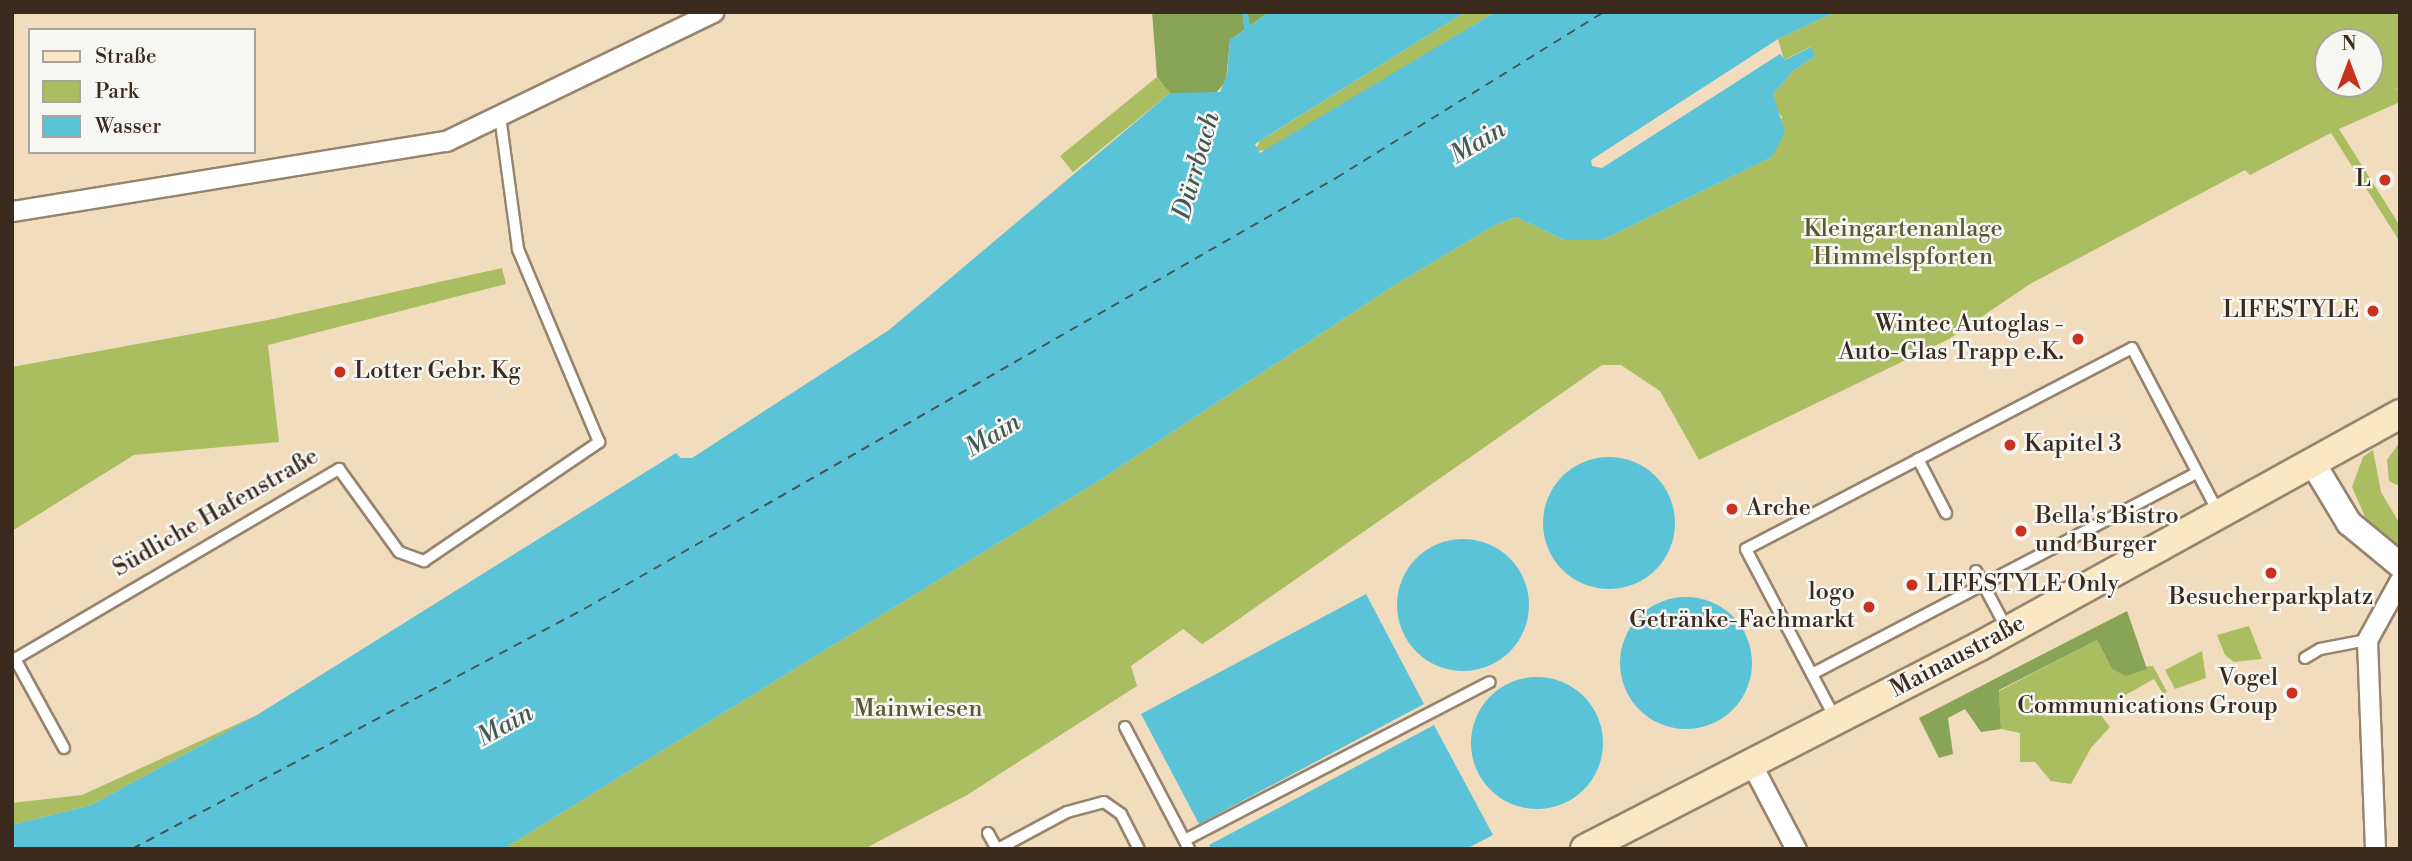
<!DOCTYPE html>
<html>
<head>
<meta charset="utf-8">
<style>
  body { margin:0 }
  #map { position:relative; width:2412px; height:861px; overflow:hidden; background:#f1ddbe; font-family:"Libre Bodoni",serif }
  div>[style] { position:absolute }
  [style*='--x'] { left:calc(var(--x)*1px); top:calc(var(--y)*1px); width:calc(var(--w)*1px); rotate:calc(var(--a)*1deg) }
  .green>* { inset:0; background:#abbd61 }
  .forest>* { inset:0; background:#88a457 }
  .water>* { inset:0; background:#5bc3d8 }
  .round { border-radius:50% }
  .stream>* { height:6px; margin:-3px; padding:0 3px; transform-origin:3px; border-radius:3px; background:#5bc3d8 }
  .ferry>* { height:2px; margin-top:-1px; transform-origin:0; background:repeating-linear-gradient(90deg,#455856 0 9px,transparent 0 16px) }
  .roads { filter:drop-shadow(2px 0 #96846e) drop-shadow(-2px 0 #96846e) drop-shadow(0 2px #96846e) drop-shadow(0 -2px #96846e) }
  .service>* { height:10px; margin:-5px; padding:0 5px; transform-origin:5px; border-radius:5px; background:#fff }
  .minor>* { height:19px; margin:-9.5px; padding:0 9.5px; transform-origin:9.5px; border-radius:9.5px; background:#fff }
  .tertiary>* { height:24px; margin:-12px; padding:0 12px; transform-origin:12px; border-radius:12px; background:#fff }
  .secondary>* { height:28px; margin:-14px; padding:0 14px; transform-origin:14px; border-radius:14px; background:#fbe7c3 }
  .dots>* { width:19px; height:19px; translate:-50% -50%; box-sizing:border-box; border:4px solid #f6f6f2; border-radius:50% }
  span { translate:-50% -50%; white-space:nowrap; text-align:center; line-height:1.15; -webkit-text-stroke:5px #f6f6f2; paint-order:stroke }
  .poi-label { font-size:24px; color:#3b2a1e }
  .right { translate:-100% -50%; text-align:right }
  .left { translate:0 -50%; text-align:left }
  .park-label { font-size:24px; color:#5d5632 }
  .street-label { font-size:24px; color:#3b2a1e }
  .water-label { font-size:26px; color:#455856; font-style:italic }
  .frame { position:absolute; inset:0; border:14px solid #3b2a1e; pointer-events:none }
  .legend { position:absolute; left:28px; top:28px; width:228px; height:126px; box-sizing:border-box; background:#f6f6f2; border:2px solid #aba49d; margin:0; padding:9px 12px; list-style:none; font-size:21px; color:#3b2a1e }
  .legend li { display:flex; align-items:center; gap:14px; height:35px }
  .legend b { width:35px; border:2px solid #aba49d }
  .north { position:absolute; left:2314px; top:28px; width:70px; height:70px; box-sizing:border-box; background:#f6f6f2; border:2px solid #aba49d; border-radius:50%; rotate:0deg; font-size:19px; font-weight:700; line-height:28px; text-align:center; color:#3b2a1e }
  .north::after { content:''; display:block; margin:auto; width:24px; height:32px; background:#c8321e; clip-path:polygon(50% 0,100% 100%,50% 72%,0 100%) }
</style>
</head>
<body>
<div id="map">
  <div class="green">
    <div style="clip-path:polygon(1465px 12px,1495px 12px,1268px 150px,1255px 151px,1260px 141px)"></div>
    <div style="clip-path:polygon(evenodd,1835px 12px,2400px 12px,2400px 87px,2394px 90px,2400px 88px,2400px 102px,2339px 129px,2400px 226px,2400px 242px,2331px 133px,2250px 175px,2245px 170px,2030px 284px,1949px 339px,1699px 460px,1660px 391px,1621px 365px,1602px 365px,1213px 637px,1202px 644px,1183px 629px,1131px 666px,1137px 686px,967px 795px,864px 849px,503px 849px,1100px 480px,1393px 286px,1495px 225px,1516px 217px,1564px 240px,1602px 240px,1772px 157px,1782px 117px,1772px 102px,1773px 94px,1793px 71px,1815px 56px,1810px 47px,1784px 60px,1778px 39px,1835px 12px,2328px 42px,2370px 42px,2370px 84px,2328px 84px,2328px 42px)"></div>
    <div style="clip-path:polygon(1157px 77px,1170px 93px,1073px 172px,1060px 156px)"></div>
    <div style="clip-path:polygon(502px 268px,506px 284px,268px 345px,279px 442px,134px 455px,12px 531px,12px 367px,268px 320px)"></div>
    <div style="clip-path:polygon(2400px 442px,2400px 485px,2397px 485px,2389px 481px,2387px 460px)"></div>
    <div style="clip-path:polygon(2373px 450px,2381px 492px,2400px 524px,2400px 550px,2369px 526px,2352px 487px,2363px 457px)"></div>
    <div style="clip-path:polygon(2249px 626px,2262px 659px,2234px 662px,2225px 655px,2217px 635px)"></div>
    <div style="clip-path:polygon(2097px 640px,2112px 669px,2153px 666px,2167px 692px,2163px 694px,2154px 679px,2122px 697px,2101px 715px,2110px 727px,2091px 748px,2071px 784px,2051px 781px,2035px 762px,2020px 762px,2020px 733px,2001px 729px,1999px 691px)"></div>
    <div style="clip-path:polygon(2202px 651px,2206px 678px,2175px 689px,2165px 670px)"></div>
    <div style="clip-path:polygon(257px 715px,91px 805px,12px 825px,12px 803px,82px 795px)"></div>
  </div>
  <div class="forest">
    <div style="clip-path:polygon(1152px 12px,1269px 12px,1230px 40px,1226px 81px,1215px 94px,1170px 93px,1157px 77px)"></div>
    <div style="clip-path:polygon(2127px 611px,2147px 669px,2126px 676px,2112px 669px,2097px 640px,1999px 690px,2001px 729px,1981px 732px,1965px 709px,1948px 718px,1953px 754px,1939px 758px,1919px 718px)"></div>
  </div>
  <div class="water">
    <div style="clip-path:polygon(1269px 12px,1465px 12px,1255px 144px,1260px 153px,1495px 12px,1835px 12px,1778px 39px,1591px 160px,1592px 166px,1602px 168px,1780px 54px,1785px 60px,1811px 47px,1815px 56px,1793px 71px,1773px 94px,1785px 132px,1772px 157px,1602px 240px,1564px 240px,1516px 217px,1495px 225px,1393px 286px,1100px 480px,503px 849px,12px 849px,12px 825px,91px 805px,257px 715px,676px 453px,681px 458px,692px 458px,889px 330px,1170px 93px,1220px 92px,1227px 75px,1230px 40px)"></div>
    <div class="round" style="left:1543px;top:457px;width:132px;height:132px"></div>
    <div class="round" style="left:1397px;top:539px;width:132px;height:132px"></div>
    <div style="clip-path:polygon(1366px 594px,1424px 704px,1199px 824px,1141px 714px)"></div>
    <div class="round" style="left:1620px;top:597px;width:132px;height:132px"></div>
    <div class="round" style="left:1471px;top:677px;width:132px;height:132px"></div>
    <div style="clip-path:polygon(1434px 725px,1493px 835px,1466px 849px,1211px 849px,1209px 845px)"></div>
  </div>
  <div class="stream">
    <div style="--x:1245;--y:12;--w:23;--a:83"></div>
  </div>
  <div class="ferry">
    <div style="--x:132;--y:849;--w:512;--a:-27.97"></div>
    <div style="--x:584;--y:609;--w:867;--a:-29.82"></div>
    <div style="--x:1336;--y:178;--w:315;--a:-31.8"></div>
  </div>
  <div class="roads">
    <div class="service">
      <div style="--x:1918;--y:459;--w:61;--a:62.6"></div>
      <div style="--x:1976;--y:571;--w:66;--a:61.9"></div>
      <div style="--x:2305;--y:658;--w:17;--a:-31"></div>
      <div style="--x:2320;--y:649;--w:48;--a:-10.8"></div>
      <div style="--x:1812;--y:674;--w:434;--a:-27.6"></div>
      <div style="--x:1835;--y:718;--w:191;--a:-117.8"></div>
      <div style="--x:1746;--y:549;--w:435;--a:-27.5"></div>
      <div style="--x:2132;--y:348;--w:185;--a:62.3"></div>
      <div style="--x:1125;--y:727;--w:138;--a:62.3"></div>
      <div style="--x:64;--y:748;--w:102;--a:-118.8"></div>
      <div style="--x:15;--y:659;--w:376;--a:-30.4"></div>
      <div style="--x:339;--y:469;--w:102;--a:54.1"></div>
      <div style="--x:399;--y:552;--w:27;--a:20"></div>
      <div style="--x:424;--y:561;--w:212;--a:-34.2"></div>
      <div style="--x:599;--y:442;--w:209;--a:-112.8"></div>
      <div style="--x:518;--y:249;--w:135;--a:-97.7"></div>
      <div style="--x:988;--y:833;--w:18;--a:61"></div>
      <div style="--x:1185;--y:840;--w:343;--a:-27.4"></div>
      <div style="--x:998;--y:849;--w:78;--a:-28.2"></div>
      <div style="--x:1067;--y:812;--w:38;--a:-15"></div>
      <div style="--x:1104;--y:802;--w:21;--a:35"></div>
      <div style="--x:1121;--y:814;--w:39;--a:63"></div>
    </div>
    <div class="minor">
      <div style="--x:12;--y:211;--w:440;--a:-9.2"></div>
      <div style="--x:446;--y:141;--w:297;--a:-25.8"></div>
      <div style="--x:1752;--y:765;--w:95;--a:62.4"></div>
      <div style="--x:2375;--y:849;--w:209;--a:-92.2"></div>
      <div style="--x:2367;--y:640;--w:68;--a:-61.2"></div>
    </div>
    <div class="tertiary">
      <div style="--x:2314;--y:465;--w:68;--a:58.9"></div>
      <div style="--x:2349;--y:523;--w:66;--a:39.5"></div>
    </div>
    <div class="secondary">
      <div style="--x:1585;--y:849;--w:444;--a:-27.2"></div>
      <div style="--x:1980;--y:646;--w:480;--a:-28.9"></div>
    </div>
  </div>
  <div class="dots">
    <div style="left:2385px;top:180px;background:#c8321e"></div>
    <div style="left:2373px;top:311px;background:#c8321e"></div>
    <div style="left:2078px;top:339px;background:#c8321e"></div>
    <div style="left:340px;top:372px;background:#c8321e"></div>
    <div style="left:2010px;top:445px;background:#c8321e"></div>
    <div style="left:1732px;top:509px;background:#c8321e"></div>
    <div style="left:2021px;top:531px;background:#c8321e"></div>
    <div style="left:2271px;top:573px;background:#c8321e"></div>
    <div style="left:1912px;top:585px;background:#c8321e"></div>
    <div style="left:1869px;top:607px;background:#c8321e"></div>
    <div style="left:2292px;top:693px;background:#c8321e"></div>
  </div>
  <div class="poi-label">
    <span class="right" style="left:2371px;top:180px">L</span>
    <span class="right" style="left:2359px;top:311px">LIFESTYLE</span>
    <span class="right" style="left:2064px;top:339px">Wintec Autoglas -<br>Auto-Glas Trapp e.K.</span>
    <span class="left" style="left:354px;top:372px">Lotter Gebr. Kg</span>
    <span class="left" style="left:2024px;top:445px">Kapitel 3</span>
    <span class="left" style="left:1746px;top:509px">Arche</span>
    <span class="left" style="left:2035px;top:531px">Bella's Bistro<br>und Burger</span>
    <span class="left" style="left:1926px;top:585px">LIFESTYLE Only</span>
    <span class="right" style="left:1855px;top:607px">logo<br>Getränke-Fachmarkt</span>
    <span style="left:2271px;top:598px">Besucherparkplatz</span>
    <span class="right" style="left:2278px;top:693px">Vogel<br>Communications Group</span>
  </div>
  <div class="park-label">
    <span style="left:1903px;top:244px">Kleingartenanlage<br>Himmelspforten</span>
    <span style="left:918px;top:710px">Mainwiesen</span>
  </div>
  <div class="street-label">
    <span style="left:216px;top:513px;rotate:-30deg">Südliche Hafenstraße</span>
    <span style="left:1958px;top:657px;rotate:-28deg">Mainaustraße</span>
  </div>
  <div class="water-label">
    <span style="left:1478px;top:143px;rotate:-31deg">Main</span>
    <span style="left:1197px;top:166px;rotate:-74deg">Dürrbach</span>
    <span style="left:993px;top:436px;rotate:-31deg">Main</span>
    <span style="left:505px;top:726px;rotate:-29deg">Main</span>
  </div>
  <div class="frame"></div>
  <ul class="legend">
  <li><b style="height:9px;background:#fbe7c3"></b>Straße</li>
  <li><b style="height:19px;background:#abbd61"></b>Park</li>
  <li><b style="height:19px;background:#5bc3d8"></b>Wasser</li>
  </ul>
  <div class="north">N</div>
</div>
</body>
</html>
